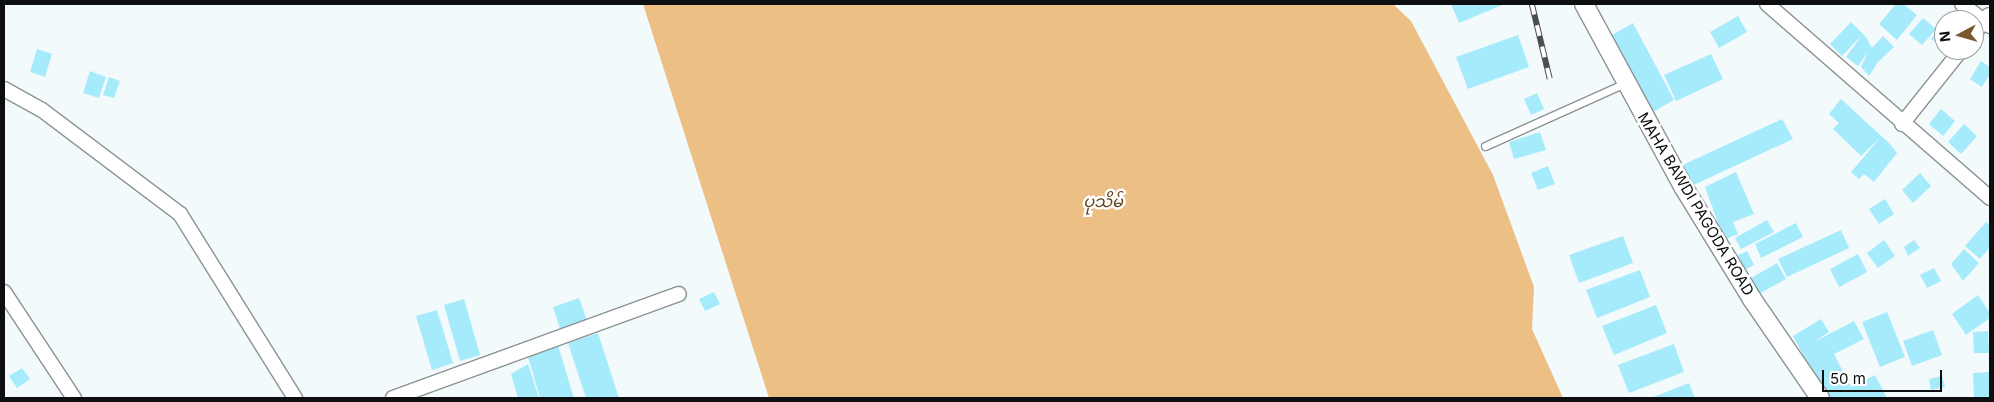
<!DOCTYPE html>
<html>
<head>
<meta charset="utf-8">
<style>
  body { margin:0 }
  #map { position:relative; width:1994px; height:402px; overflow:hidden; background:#f3fafb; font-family:Inter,"Noto Sans Myanmar",sans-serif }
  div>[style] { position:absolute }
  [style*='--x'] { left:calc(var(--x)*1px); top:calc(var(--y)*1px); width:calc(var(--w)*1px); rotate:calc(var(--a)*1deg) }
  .water>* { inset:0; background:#ecbf85 }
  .building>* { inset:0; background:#a6ebfc }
  .roads { filter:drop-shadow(1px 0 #8d9394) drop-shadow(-1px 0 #8d9394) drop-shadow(0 1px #8d9394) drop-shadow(0 -1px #8d9394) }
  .service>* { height:7px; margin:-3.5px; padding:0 3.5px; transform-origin:3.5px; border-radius:3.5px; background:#fff }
  .minor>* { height:14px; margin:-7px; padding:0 7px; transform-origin:7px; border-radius:7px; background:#fff }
  .tertiary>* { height:18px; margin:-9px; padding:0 9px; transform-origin:9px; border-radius:9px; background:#fff }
  .rail>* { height:5.5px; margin-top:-2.75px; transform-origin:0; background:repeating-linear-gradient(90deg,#fff 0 11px,#4a4e4f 0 22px); box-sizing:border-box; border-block:1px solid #4a4e4f }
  span { translate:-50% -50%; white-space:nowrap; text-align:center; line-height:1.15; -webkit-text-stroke:5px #fff; paint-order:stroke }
  .street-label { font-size:15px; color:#0c0e0f }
  .water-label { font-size:16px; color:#5f4115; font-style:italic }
  .frame { position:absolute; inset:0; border:5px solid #0c0e0f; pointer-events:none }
  .north { position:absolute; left:1934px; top:10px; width:50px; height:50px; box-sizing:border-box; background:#fff; border:1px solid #9e9f9f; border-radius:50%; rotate:264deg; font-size:14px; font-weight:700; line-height:20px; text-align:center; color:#0c0e0f }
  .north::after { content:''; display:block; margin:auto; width:18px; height:22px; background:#78592e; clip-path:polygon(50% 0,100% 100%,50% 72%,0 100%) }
  .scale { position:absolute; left:1822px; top:370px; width:120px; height:22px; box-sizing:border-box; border:2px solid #0c0e0f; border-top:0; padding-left:6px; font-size:15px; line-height:18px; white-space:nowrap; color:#0c0e0f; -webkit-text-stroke:4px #fff; paint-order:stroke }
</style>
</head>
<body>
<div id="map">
  <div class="water">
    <div style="clip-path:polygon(643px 4px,1393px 4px,1411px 21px,1493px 175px,1534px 287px,1532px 329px,1563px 398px,769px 398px)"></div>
  </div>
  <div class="building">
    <div style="clip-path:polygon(1451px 4px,1505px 4px,1459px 23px)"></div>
    <div style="clip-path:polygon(1896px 4px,1903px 4px,1917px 15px,1897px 40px,1879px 24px)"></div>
    <div style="clip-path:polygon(1738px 16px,1747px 32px,1719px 48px,1710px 32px)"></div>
    <div style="clip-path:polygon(1923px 18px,1936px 29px,1922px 45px,1909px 34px)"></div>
    <div style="clip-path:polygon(1944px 21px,1944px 49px,1931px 39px)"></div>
    <div style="clip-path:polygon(1851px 22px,1866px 37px,1872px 48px,1883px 36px,1894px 47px,1878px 62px,1869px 76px,1861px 67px,1868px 52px,1858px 66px,1846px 57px,1862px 35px,1842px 56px,1830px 44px)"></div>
    <div style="clip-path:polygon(1633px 23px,1674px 100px,1646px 116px,1605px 39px)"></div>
    <div style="clip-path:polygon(1518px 35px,1529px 67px,1468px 89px,1456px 57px)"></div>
    <div style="clip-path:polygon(37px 49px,52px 54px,45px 77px,30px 72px)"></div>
    <div style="clip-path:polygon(1711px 54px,1723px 79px,1676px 101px,1664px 75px)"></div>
    <div style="clip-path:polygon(1981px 61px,1990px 67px,1990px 74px,1982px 87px,1970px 79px)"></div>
    <div style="clip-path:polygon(90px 71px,106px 77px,99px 98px,83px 93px)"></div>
    <div style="clip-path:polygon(109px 77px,120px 81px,114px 98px,103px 95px)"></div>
    <div style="clip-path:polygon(1537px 93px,1544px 109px,1531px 115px,1524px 99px)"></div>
    <div style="clip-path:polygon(1841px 99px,1890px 144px,1897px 153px,1874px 182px,1864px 174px,1859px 179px,1851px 172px,1880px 138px,1861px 156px,1833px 129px,1839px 123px,1829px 114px)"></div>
    <div style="clip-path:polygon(1941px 109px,1955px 121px,1943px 136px,1929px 124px)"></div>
    <div style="clip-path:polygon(1782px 119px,1793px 139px,1687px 188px,1678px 167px)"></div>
    <div style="clip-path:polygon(1964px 124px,1977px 136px,1961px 154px,1948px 142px)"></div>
    <div style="clip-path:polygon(1540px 132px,1546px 150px,1514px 159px,1509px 142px)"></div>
    <div style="clip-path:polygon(1548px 166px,1555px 184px,1538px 190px,1531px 173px)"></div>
    <div style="clip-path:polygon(1736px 172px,1754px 214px,1733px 222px,1738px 234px,1724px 240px,1705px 187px)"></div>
    <div style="clip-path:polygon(1920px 173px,1931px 186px,1913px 203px,1902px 190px)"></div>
    <div style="clip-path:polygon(1885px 199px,1894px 214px,1879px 224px,1869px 209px)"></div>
    <div style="clip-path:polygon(1767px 220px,1774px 232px,1741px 249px,1735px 238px)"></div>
    <div style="clip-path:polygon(1986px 222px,1990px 225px,1990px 247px,1980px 259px,1965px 246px)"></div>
    <div style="clip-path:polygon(1796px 223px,1803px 237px,1761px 258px,1755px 244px)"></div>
    <div style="clip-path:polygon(1841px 230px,1849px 248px,1787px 277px,1778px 259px)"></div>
    <div style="clip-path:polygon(1623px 236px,1633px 263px,1579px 283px,1569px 255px)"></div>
    <div style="clip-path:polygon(1884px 240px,1895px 256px,1878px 268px,1867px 253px)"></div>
    <div style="clip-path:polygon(1914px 240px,1920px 248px,1908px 256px,1904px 247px)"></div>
    <div style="clip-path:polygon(1964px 249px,1979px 263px,1963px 281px,1951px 264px)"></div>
    <div style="clip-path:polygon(1747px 251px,1754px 265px,1742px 271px,1736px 256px)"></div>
    <div style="clip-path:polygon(1858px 254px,1867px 272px,1839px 287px,1830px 269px)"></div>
    <div style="clip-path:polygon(1777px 263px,1786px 279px,1755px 296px,1746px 281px)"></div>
    <div style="clip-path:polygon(1934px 268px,1941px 281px,1927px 288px,1920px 275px)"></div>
    <div style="clip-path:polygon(1640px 270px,1650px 297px,1597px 318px,1586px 290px)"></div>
    <div style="clip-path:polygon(714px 292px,720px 304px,705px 311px,699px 299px)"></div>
    <div style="clip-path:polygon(1978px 295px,1990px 313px,1990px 318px,1966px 335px,1952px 314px)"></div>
    <div style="clip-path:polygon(579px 298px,589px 326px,562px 335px,553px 307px)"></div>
    <div style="clip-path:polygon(464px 299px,480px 355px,460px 361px,444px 305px)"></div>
    <div style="clip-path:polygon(1656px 305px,1667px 333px,1614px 355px,1602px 326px)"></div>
    <div style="clip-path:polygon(437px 310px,453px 363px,432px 370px,416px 316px)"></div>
    <div style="clip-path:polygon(1887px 312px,1905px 357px,1880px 367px,1862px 322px)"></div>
    <div style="clip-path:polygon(1821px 319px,1829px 332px,1814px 342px,1854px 321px,1864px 339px,1834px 354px,1851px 387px,1875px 375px,1887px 398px,1826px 398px,1793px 336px)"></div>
    <div style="clip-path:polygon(1933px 330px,1942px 355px,1912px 366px,1903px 341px)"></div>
    <div style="clip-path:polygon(1988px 331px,1989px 353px,1974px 353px,1973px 332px)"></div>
    <div style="clip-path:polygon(598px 333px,619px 398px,586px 398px,568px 343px)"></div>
    <div style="clip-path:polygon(556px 339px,574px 398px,540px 398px,528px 357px)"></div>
    <div style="clip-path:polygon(1674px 344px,1684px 372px,1629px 393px,1618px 365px)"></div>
    <div style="clip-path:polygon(528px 364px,539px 398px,518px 398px,511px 374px)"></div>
    <div style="clip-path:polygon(22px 368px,30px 379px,17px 388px,9px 376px)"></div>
    <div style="clip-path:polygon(1989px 372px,1990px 398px,1974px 398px,1973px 373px)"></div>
    <div style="clip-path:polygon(1942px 376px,1945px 387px,1931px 390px,1929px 379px)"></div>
    <div style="clip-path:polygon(1689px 383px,1695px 398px,1651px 398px)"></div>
  </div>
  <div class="roads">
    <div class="service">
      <div style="--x:1485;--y:146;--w:154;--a:-24.2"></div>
    </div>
    <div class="minor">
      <div style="--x:1767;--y:4;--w:296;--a:41"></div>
      <div style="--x:1962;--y:4;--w:36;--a:38"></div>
      <div style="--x:1974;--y:34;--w:24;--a:-52"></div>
      <div style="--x:4;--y:89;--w:43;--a:28.9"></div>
      <div style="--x:42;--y:110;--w:173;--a:37"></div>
      <div style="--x:180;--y:214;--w:217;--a:58"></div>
      <div style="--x:1902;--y:124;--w:95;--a:-51.4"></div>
      <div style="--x:4;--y:292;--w:127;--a:56.6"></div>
      <div style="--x:393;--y:398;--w:304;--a:-20"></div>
    </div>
    <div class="tertiary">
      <div style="--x:1584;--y:4;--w:209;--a:61.5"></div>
      <div style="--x:1684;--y:188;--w:130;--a:58.5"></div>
      <div style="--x:1752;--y:299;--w:120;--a:55.5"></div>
    </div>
  </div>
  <div class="rail">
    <div style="--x:1532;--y:4;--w:77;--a:76.5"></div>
  </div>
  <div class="street-label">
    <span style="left:1696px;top:204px;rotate:59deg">MAHA BAWDI PAGODA ROAD</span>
  </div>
  <div class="water-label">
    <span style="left:1103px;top:201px">ပုသိမ်</span>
  </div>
  <div class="frame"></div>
  <div class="north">N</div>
  <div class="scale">50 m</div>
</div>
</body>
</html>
